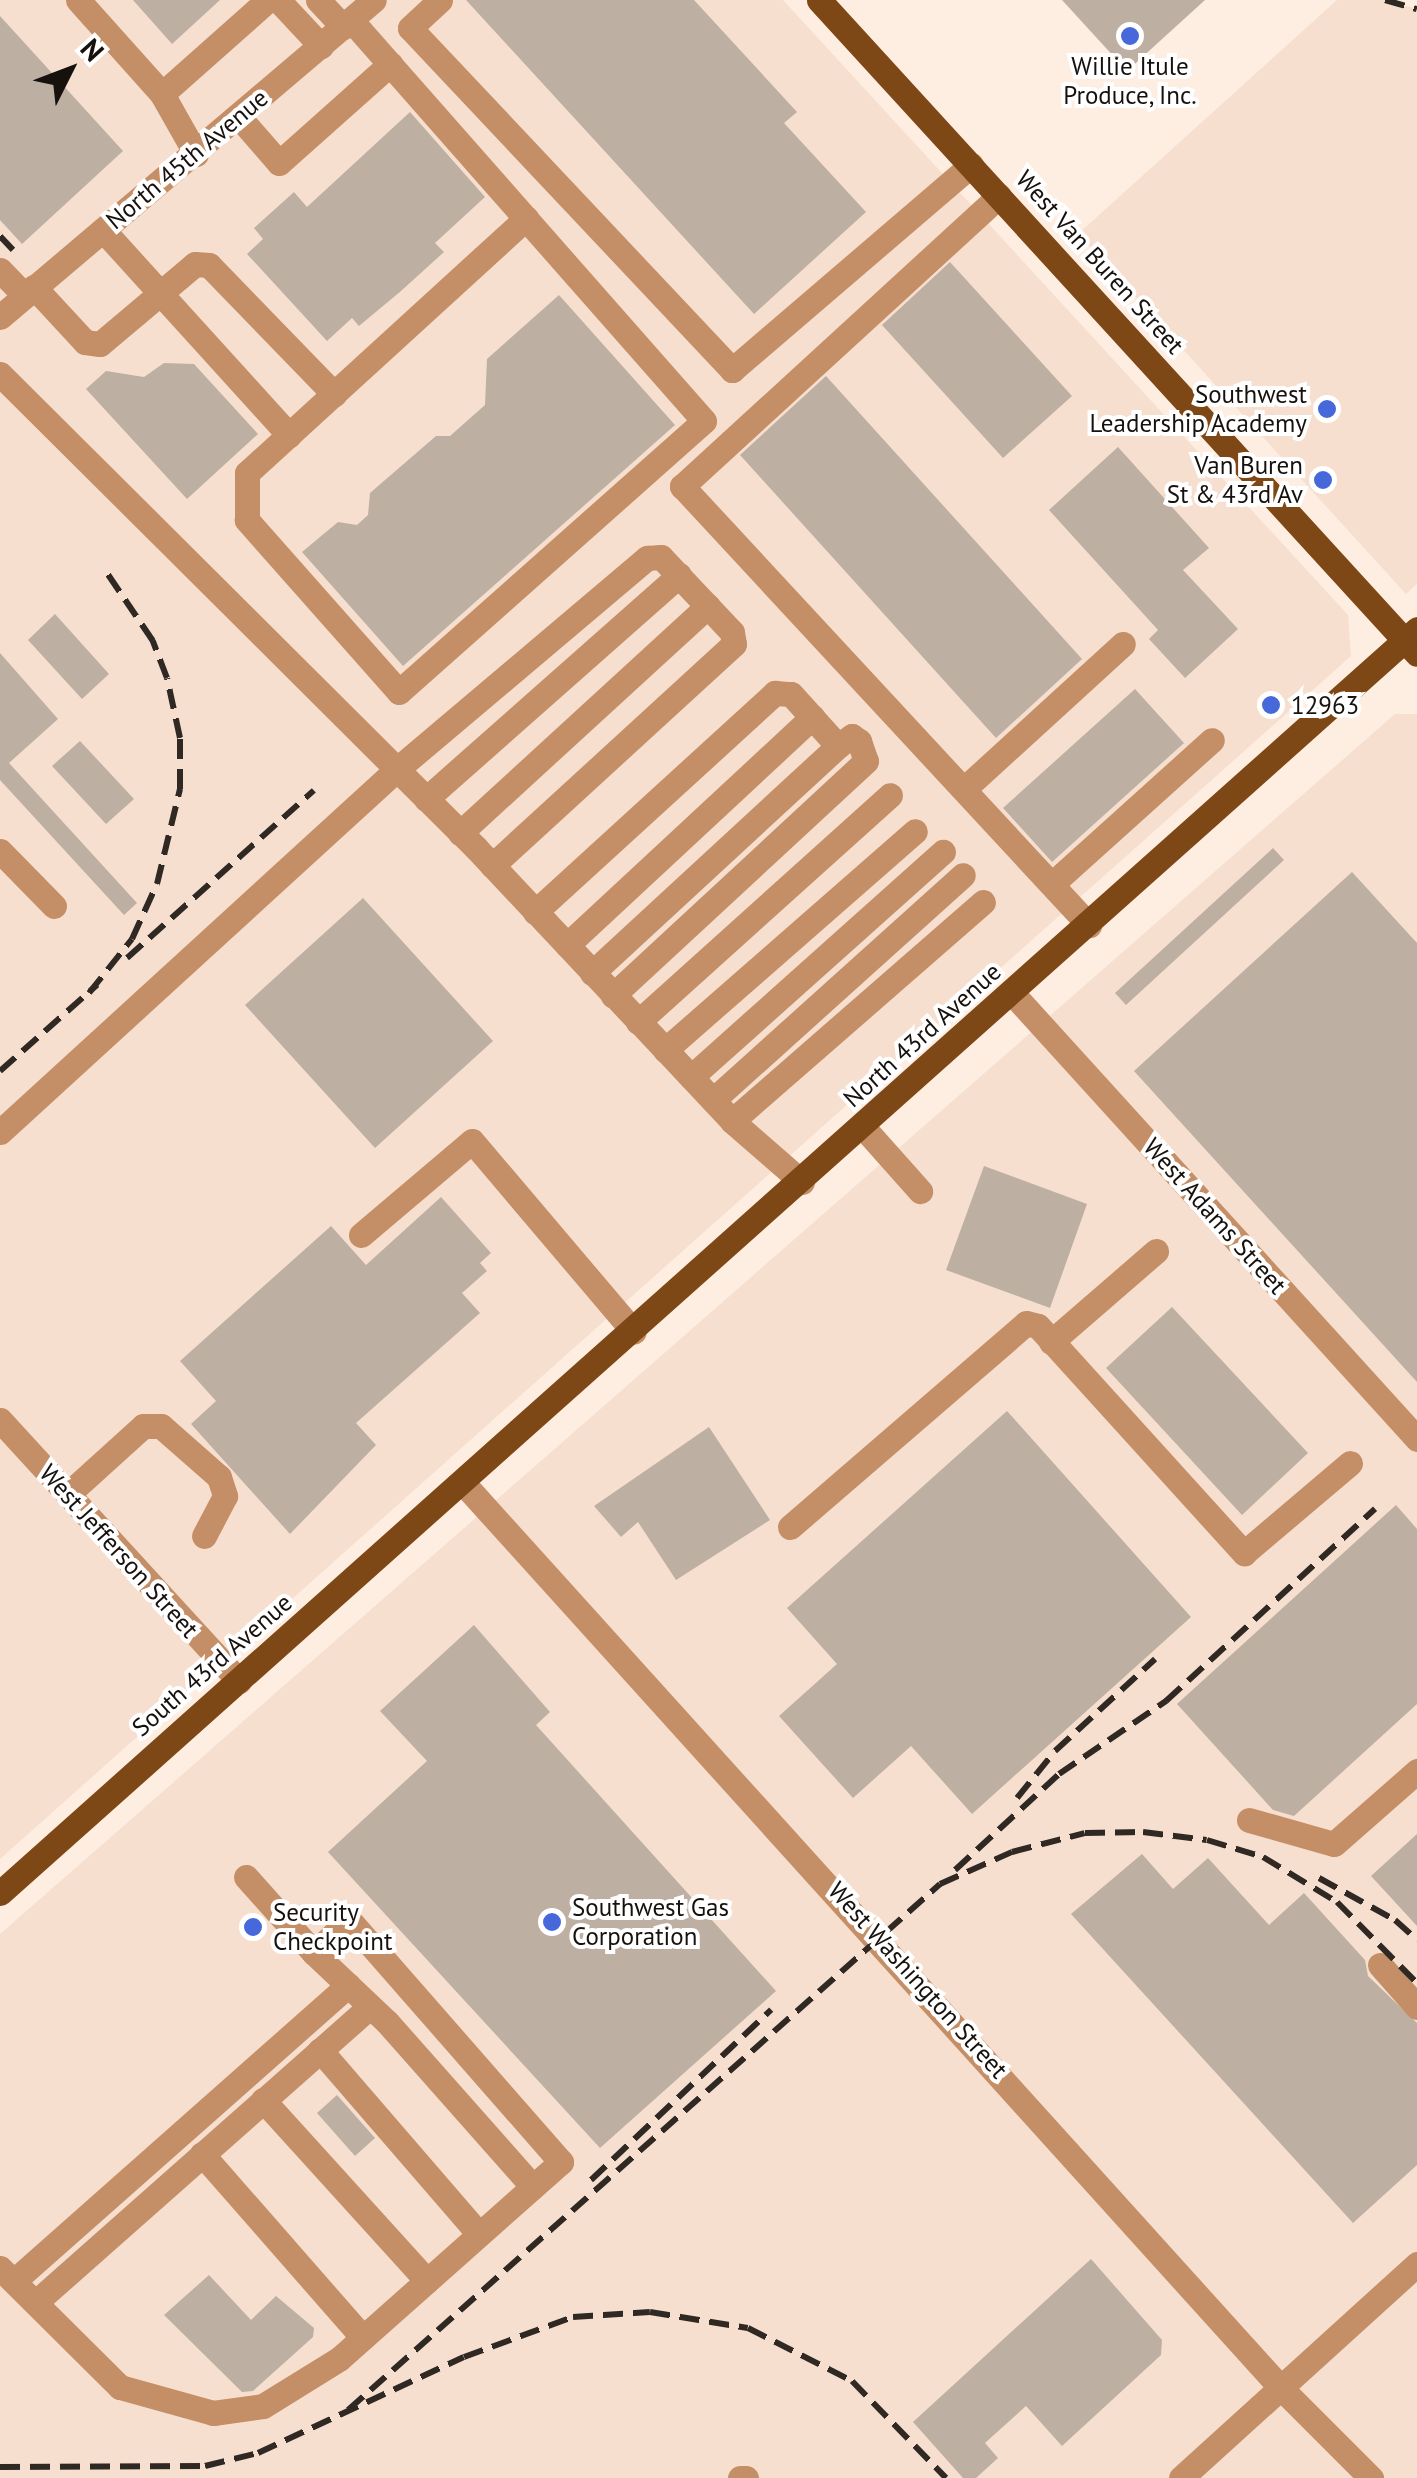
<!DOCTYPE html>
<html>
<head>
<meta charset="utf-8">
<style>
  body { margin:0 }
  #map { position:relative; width:1417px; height:2478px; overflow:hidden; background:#feede1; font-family:"PT Sans",sans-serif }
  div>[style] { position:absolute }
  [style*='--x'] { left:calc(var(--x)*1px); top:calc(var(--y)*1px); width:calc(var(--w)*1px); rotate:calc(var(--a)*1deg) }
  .built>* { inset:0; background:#f6dfcf }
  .building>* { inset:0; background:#beafa3 }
  .minor>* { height:25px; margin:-12.5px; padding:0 12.5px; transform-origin:12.5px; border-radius:12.5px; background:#c48e66 }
  .major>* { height:25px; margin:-12.5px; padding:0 12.5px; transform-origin:12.5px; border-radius:12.5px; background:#7e4716 }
  .rail>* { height:6px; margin-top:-3px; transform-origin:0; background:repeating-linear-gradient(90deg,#2f2823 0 20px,transparent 0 30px) }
  .dots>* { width:28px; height:28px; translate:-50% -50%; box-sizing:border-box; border:5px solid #fff; border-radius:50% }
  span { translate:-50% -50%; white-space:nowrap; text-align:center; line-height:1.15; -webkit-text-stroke:8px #fff; paint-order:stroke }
  .poi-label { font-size:25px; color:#17110d }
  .right { translate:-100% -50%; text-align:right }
  .left { translate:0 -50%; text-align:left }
  .street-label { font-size:25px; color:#17110d }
  .north { position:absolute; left:20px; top:20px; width:100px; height:100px; -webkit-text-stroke:8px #fff; paint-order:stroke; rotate:48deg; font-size:28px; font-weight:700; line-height:40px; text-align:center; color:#17110d }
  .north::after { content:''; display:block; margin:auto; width:35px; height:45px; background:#17110d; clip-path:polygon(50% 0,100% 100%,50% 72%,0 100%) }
</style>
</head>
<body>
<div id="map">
  <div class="built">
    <div style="clip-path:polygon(0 0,783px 0,1348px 615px,1351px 656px,0 1859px)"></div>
    <div style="clip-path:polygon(1337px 0,1385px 0,1417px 9px,1417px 584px,1406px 594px,1078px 234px)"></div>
    <div style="clip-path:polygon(1395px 714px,1417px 714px,1417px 2478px,0 2478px,0 1934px)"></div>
  </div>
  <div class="building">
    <div style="clip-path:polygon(133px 0,220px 0,172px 44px)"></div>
    <div style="clip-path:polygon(466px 0,694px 0,797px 112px,784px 123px,866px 212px,754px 314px)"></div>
    <div style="clip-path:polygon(1062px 0,1205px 0,1127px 71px)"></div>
    <div style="clip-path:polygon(0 16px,123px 151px,22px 244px,0 220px)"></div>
    <div style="clip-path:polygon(410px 112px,485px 197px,435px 243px,444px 252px,401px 291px,359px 326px,352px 318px,327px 341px,247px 254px,263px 239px,254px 228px,294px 192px,307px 207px)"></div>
    <div style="clip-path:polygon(950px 262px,1072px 396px,1003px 458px,882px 325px)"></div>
    <div style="clip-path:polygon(559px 295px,675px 425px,403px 666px,302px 552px,338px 522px,357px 525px,368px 515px,370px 493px,436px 436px,450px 436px,485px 405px,487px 359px)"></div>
    <div style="clip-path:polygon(164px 363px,194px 364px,258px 434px,187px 499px,86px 389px,106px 371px,144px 377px)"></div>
    <div style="clip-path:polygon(826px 376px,1082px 659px,996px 738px,740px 455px)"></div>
    <div style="clip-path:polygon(1118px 447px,1209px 548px,1183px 570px,1238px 629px,1185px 678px,1149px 639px,1158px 630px,1049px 510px)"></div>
    <div style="clip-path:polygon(55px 614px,109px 674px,82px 699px,28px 640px)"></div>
    <div style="clip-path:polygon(0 653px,58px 719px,9px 763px,137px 903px,124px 915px,0 780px)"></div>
    <div style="clip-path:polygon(1135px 689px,1184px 743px,1052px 862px,1003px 808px)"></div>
    <div style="clip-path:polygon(80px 741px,134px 799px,106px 824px,52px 766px)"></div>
    <div style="clip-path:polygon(1273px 848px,1284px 860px,1126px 1005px,1115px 993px)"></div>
    <div style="clip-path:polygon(1352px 872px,1417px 943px,1417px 1382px,1134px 1071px)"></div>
    <div style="clip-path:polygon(363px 898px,493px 1041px,375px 1148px,245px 1005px)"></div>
    <div style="clip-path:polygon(984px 1166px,1087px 1204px,1050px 1308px,946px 1270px)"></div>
    <div style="clip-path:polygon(441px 1197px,491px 1253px,480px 1263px,487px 1271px,462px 1293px,480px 1313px,356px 1423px,376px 1445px,290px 1534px,191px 1424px,216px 1401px,180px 1361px,331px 1226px,366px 1265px)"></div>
    <div style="clip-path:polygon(1172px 1307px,1308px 1453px,1242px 1515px,1106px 1368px)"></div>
    <div style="clip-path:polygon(1007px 1411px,1191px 1617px,972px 1814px,911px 1746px,853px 1798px,779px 1716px,837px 1664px,787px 1608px)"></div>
    <div style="clip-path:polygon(709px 1427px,770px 1520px,676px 1580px,638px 1522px,621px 1537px,594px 1506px)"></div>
    <div style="clip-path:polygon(1396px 1505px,1417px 1529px,1417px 1704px,1294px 1816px,1273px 1810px,1177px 1704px)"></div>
    <div style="clip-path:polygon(474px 1625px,550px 1712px,536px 1725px,776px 1991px,600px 2148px,328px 1852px,427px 1761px,380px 1711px)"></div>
    <div style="clip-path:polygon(1417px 1834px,1417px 1926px,1371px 1876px)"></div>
    <div style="clip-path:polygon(1142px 1854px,1173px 1889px,1208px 1858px,1269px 1925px,1304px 1893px,1365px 1960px,1368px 1976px,1417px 2023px,1417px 2165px,1353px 2223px,1071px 1914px)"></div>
    <div style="clip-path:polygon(337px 2095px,375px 2138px,355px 2156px,317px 2113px)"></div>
    <div style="clip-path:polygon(1091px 2259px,1162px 2340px,1161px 2355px,1062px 2446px,1026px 2406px,985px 2443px,998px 2458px,976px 2478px,963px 2478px,913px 2422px)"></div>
    <div style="clip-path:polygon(209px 2275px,251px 2320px,276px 2296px,314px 2328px,313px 2337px,253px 2391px,242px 2392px,164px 2315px)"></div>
  </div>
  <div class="minor">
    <div style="--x:78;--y:0;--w:126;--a:48.2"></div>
    <div style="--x:162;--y:94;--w:69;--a:60.5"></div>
    <div style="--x:278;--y:0;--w:63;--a:46.9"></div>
    <div style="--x:318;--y:0;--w:37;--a:47"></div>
    <div style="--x:440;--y:0;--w:41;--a:137"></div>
    <div style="--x:410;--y:28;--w:470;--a:46.7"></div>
    <div style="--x:732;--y:370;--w:315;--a:-40.6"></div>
    <div style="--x:351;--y:20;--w:534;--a:48.64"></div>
    <div style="--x:704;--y:421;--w:408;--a:138.4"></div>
    <div style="--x:399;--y:692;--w:230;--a:-131.5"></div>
    <div style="--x:247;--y:520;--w:47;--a:-90"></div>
    <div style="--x:247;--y:473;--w:378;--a:-42.4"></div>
    <div style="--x:162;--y:94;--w:142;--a:-41.6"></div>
    <div style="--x:239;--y:117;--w:61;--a:49"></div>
    <div style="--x:279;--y:163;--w:149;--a:-41.7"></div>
    <div style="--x:999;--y:196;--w:430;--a:137.5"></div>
    <div style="--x:682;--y:486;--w:599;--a:47.17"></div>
    <div style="--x:103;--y:230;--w:277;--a:47.8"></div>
    <div style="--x:0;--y:270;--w:35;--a:46"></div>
    <div style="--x:34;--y:287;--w:75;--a:47.2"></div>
    <div style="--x:85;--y:342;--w:15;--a:8"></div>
    <div style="--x:100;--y:344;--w:124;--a:-40.1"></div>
    <div style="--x:195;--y:264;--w:14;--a:4"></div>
    <div style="--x:209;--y:265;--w:180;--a:45.9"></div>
    <div style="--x:0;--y:317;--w:490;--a:-40.3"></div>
    <div style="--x:0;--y:374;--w:672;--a:44.88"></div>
    <div style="--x:476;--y:848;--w:374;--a:46.8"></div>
    <div style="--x:732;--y:1121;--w:93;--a:41.1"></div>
    <div style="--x:964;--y:789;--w:215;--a:-42.4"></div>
    <div style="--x:426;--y:799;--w:338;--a:-41.5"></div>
    <div style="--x:460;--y:833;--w:336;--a:-42.5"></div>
    <div style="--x:0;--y:851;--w:77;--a:45.5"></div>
    <div style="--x:1052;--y:884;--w:215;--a:-42"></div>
    <div style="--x:535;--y:912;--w:325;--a:-42.4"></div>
    <div style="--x:775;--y:693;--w:16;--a:4"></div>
    <div style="--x:791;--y:694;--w:70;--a:47.9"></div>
    <div style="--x:838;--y:746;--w:17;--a:-36"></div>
    <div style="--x:852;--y:736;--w:9;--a:36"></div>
    <div style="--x:859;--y:741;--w:21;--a:71"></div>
    <div style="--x:866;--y:761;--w:345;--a:137.2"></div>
    <div style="--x:567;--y:945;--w:335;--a:-42.9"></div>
    <div style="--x:592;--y:973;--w:335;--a:-42.7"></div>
    <div style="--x:1013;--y:994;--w:601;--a:47.76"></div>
    <div style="--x:638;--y:1022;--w:339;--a:-42"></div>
    <div style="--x:665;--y:1050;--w:332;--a:-41.2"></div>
    <div style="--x:691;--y:1077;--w:338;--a:-41.8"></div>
    <div style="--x:713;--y:1100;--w:336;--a:-42"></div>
    <div style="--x:732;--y:1121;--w:333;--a:-41.1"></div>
    <div style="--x:863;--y:1127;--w:86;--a:48.3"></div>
    <div style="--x:0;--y:1132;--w:537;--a:-42.43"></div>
    <div style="--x:396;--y:770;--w:329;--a:-40.2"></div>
    <div style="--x:647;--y:558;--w:14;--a:-4"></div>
    <div style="--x:661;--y:557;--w:103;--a:46.6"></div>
    <div style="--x:732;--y:632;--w:12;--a:81"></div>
    <div style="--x:734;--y:644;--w:328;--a:137.5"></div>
    <div style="--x:361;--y:1235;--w:145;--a:-40.3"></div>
    <div style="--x:472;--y:1141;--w:250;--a:49.7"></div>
    <div style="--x:1051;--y:1342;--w:139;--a:-40.9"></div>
    <div style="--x:0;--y:1420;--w:354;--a:47.5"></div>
    <div style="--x:464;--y:1484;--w:1217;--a:47.9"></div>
    <div style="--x:1280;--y:2387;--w:129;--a:45"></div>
    <div style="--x:68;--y:1494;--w:101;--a:-42.2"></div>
    <div style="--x:143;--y:1426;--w:18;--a:0"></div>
    <div style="--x:161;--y:1426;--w:77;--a:41.3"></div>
    <div style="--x:219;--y:1477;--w:20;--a:72"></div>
    <div style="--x:225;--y:1496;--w:45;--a:117.7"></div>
    <div style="--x:790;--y:1527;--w:312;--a:-40.8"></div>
    <div style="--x:1026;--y:1323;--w:12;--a:14"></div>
    <div style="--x:1038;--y:1326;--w:307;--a:47.8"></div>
    <div style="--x:1244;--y:1553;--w:139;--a:-40.3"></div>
    <div style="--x:1249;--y:1820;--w:88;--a:15.8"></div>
    <div style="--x:1334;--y:1844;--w:111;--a:-41.3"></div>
    <div style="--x:314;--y:1953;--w:100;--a:43.4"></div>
    <div style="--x:387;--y:2022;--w:220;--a:48.5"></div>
    <div style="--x:1380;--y:1965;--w:56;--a:48.6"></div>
    <div style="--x:320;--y:2050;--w:243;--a:49.2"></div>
    <div style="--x:263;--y:2100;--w:244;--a:47.8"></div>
    <div style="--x:202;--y:2154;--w:244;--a:48.8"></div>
    <div style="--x:0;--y:2268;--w:169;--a:44.8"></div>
    <div style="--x:120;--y:2387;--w:97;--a:15.6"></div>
    <div style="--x:213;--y:2413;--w:50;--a:-8"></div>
    <div style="--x:263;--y:2406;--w:89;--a:-31.7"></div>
    <div style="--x:339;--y:2359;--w:297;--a:-41.6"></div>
    <div style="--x:561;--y:2162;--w:322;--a:-131.2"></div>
    <div style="--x:349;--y:1920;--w:48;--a:136.7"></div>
    <div style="--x:314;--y:1953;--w:102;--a:-131.8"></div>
    <div style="--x:15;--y:2280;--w:445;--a:-41.5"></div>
    <div style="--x:36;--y:2302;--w:446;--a:-41.5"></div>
    <div style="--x:740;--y:2478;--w:6;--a:0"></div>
    <div style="--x:1181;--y:2478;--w:319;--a:-42.2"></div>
  </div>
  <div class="major">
    <div style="--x:819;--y:0;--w:886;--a:47.56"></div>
    <div style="--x:0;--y:1893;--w:1899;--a:-41.73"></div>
  </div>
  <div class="rail">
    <div style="--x:1385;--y:0;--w:33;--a:16"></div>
    <div style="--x:0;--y:236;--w:19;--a:47"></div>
    <div style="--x:127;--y:958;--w:251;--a:-41.9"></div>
    <div style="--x:89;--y:993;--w:69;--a:-51.5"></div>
    <div style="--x:132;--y:939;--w:60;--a:-65.6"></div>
    <div style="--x:157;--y:884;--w:98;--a:-76.4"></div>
    <div style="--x:180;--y:789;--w:51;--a:-90"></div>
    <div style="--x:180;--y:738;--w:61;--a:-102.2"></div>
    <div style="--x:167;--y:678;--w:40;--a:-111"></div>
    <div style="--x:153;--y:641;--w:86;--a:-124.1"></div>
    <div style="--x:0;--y:1071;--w:130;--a:-41.6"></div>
    <div style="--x:1017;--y:1798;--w:60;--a:-51"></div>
    <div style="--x:1055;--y:1751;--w:136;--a:-42.6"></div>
    <div style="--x:955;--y:1870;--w:142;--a:-42.7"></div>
    <div style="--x:1059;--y:1774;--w:130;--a:-34.3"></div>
    <div style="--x:1166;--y:1701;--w:284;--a:-42.6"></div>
    <div style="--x:1319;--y:1878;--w:87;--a:28.9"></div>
    <div style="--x:1395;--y:1920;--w:30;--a:42"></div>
    <div style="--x:591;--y:2180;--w:248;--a:-43.4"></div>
    <div style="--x:348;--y:2410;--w:792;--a:-41.62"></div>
    <div style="--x:940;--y:1884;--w:79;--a:-24"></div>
    <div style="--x:1012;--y:1852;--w:75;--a:-14.6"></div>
    <div style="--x:1085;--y:1833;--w:58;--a:-1"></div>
    <div style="--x:1143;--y:1832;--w:64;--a:7.1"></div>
    <div style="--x:1207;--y:1840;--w:59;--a:16.9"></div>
    <div style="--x:1263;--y:1857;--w:87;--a:31.3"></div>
    <div style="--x:1337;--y:1902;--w:114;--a:45.4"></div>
    <div style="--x:0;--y:2467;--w:205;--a:-0.3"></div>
    <div style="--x:205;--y:2466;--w:55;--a:-13.8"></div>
    <div style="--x:258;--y:2453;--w:227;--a:-25"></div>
    <div style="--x:464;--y:2357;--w:116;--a:-20.2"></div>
    <div style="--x:573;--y:2317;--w:77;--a:-3.7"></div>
    <div style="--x:650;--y:2312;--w:99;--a:9.3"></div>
    <div style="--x:748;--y:2328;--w:117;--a:27"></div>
    <div style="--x:852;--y:2381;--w:135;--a:45.9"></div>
  </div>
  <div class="dots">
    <div style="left:1130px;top:36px;background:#4668db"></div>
    <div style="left:1327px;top:409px;background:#4668db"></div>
    <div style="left:1323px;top:480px;background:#4668db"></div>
    <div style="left:1271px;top:705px;background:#4668db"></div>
    <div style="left:552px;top:1922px;background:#4668db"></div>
    <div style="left:253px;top:1927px;background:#4668db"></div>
  </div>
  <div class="poi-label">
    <span style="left:1130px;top:81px">Willie Itule<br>Produce, Inc.</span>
    <span class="right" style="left:1307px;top:409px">Southwest<br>Leadership Academy</span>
    <span class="right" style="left:1303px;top:480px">Van Buren<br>St &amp; 43rd Av</span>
    <span class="left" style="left:1291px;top:705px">12963</span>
    <span class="left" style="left:572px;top:1922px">Southwest Gas<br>Corporation</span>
    <span class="left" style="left:273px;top:1927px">Security<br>Checkpoint</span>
  </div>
  <div class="street-label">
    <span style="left:187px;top:159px;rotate:-40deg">North 45th Avenue</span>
    <span style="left:1100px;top:262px;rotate:48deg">West Van Buren Street</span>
    <span style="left:922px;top:1035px;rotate:-42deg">North 43rd Avenue</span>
    <span style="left:1215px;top:1216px;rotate:48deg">West Adams Street</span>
    <span style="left:119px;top:1551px;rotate:48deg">West Jefferson Street</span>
    <span style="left:212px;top:1665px;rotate:-41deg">South 43rd Avenue</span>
    <span style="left:918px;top:1980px;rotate:48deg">West Washington Street</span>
  </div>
  <div class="north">N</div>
</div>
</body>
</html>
